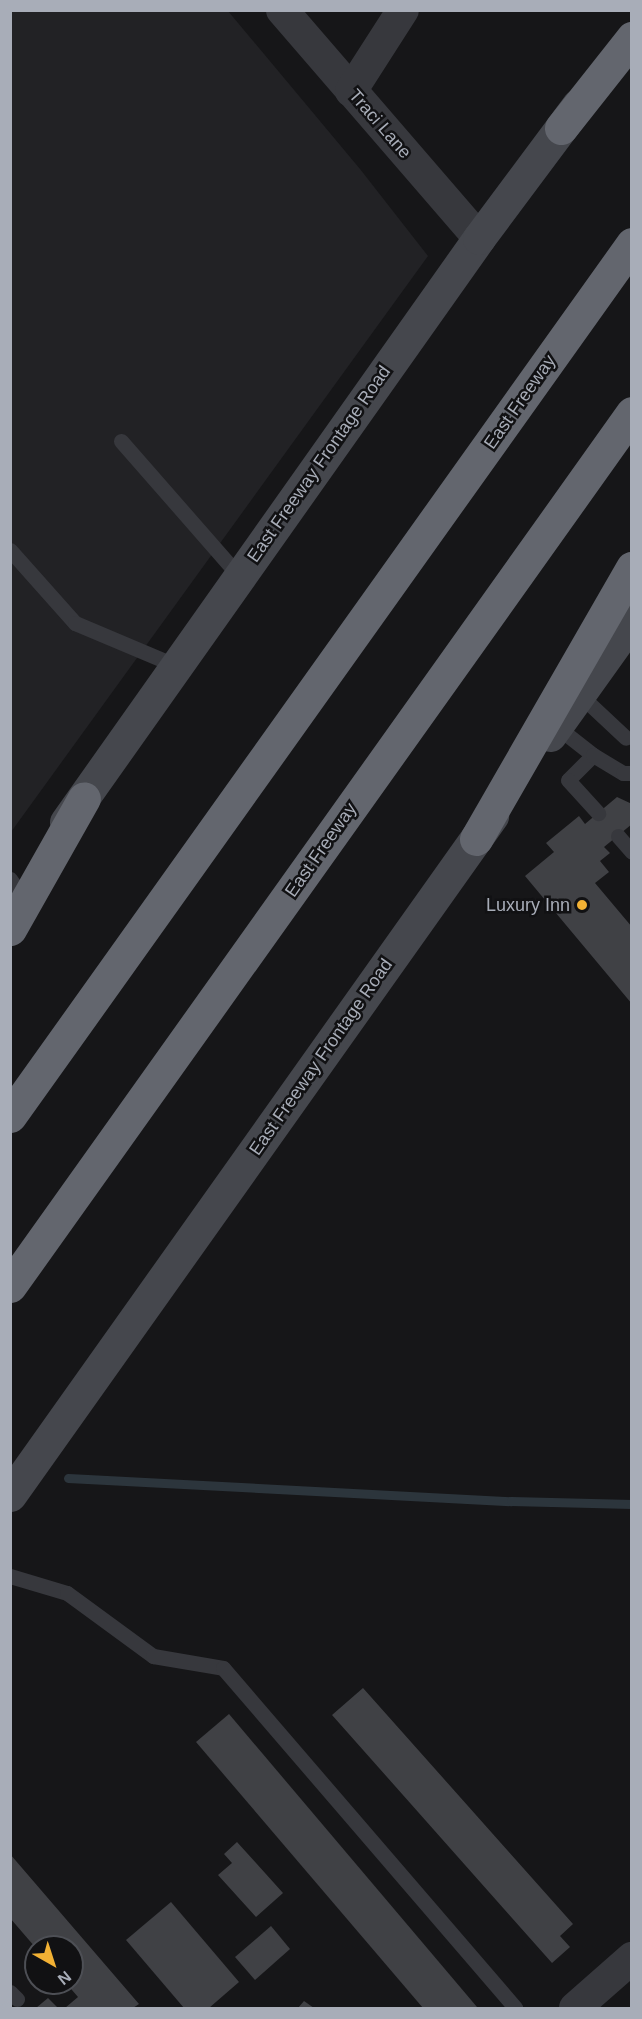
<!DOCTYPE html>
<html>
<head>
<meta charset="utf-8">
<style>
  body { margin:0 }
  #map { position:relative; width:642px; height:2019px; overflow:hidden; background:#161618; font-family:Helvetica,sans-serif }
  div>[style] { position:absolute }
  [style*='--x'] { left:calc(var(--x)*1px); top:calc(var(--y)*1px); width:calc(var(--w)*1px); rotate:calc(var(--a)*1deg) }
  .built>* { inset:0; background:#222225 }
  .stream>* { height:9px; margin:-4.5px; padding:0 4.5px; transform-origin:4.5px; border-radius:4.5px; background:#2c353c }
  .building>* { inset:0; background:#404145 }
  .lane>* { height:15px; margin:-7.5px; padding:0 7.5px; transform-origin:7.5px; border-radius:7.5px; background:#37383d }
  .street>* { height:32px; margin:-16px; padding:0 16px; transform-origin:16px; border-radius:16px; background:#37383d }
  .secondary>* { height:33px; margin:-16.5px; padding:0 16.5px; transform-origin:16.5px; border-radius:16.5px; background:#45474d }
  .highway>* { height:33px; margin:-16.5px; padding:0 16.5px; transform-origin:16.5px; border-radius:16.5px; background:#63666e }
  .dots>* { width:16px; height:16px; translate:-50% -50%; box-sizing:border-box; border:3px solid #111113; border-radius:50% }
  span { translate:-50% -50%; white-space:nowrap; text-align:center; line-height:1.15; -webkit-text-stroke:5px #111113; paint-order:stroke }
  .street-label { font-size:18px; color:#a8adb8 }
  .poi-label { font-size:18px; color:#a8adb8 }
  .right { translate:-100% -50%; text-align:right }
  .frame { position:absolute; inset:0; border:12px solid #a8adb8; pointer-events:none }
  .north { position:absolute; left:24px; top:1935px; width:60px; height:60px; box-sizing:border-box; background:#111113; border:2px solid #4d4f55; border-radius:50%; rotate:141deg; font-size:16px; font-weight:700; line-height:24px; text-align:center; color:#a8adb8 }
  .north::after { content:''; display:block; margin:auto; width:21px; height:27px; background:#f2b134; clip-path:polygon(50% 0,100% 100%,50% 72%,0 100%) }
</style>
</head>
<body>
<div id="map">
  <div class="built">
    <div style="clip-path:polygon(11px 11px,228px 11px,360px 169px,428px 256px,11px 832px)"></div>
  </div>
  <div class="stream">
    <div style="--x:68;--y:1478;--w:444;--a:3"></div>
    <div style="--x:511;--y:1501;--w:121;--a:1.4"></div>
  </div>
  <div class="building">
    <div style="clip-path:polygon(617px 797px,632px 804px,632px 824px,604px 847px,610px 853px,600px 861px,609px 872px,595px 883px,632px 927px,632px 1004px,525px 876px,554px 852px,546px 843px,579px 816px,585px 824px)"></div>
    <div style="clip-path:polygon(363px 1688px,573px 1924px,560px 1936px,570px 1947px,552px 1963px,332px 1715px)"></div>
    <div style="clip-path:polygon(229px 1714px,477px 2007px,475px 2008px,423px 2008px,196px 1742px)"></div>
    <div style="clip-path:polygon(237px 1842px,283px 1893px,256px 1917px,218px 1875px,232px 1863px,224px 1854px)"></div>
    <div style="clip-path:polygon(10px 1854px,139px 2004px,133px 2008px,65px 2008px,78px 1997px,66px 1983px,72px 1983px,72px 1947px,35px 1947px,10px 1918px)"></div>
    <div style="clip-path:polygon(171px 1902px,239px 1982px,209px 2008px,184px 2008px,126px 1940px)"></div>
    <div style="clip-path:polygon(271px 1926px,290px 1949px,255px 1980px,235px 1957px)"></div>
    <div style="clip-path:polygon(48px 1998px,58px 2008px,36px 2008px)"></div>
    <div style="clip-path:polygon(304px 2001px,314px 2008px,298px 2008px)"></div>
  </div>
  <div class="lane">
    <div style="--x:121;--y:441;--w:181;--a:48.8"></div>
    <div style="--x:10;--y:550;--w:98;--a:48.3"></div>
    <div style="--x:75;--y:623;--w:111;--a:22.9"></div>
    <div style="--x:579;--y:694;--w:64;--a:43.1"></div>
    <div style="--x:556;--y:726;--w:47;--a:38.1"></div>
    <div style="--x:593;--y:755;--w:35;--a:135"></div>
    <div style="--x:568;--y:780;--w:45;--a:47.7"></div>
    <div style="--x:593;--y:755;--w:35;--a:31"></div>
    <div style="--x:623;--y:773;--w:9;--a:0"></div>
    <div style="--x:618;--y:836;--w:21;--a:49"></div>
    <div style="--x:10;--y:879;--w:12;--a:55"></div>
    <div style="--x:10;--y:1576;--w:59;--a:16.6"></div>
    <div style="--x:67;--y:1593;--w:107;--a:36.2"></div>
    <div style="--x:153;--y:1656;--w:71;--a:9.7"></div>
    <div style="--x:223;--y:1668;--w:448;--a:49.3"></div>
    <div style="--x:10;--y:1992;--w:10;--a:45"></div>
  </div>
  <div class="street">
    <div style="--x:282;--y:10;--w:301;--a:49.2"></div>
    <div style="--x:351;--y:91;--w:96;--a:-57.3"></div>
    <div style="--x:575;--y:2008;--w:76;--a:-41.3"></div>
  </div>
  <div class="secondary">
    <div style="--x:550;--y:735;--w:141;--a:-54.5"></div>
    <div style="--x:66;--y:822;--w:715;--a:-54.73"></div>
    <div style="--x:479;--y:238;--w:166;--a:-53.3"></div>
    <div style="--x:10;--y:1495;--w:833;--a:-54.63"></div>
  </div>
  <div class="highway">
    <div style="--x:561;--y:128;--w:115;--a:-51.7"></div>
    <div style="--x:476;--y:839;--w:313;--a:-60.1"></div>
    <div style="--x:10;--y:929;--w:150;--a:-60.5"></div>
    <div style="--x:10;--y:1116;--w:1071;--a:-54.5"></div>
    <div style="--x:10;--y:1286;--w:1072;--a:-54.53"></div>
  </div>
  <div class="dots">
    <div style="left:582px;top:905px;background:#f2b134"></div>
  </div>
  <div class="street-label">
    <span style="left:380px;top:124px;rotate:49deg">Traci Lane</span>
    <span style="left:520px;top:402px;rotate:-55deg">East Freeway</span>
    <span style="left:319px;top:464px;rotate:-55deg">East Freeway Frontage Road</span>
    <span style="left:321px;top:850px;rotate:-55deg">East Freeway</span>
    <span style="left:321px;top:1057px;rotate:-55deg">East Freeway Frontage Road</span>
  </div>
  <div class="poi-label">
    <span class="right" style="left:570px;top:905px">Luxury Inn</span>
  </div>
  <div class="frame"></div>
  <div class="north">N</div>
</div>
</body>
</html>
